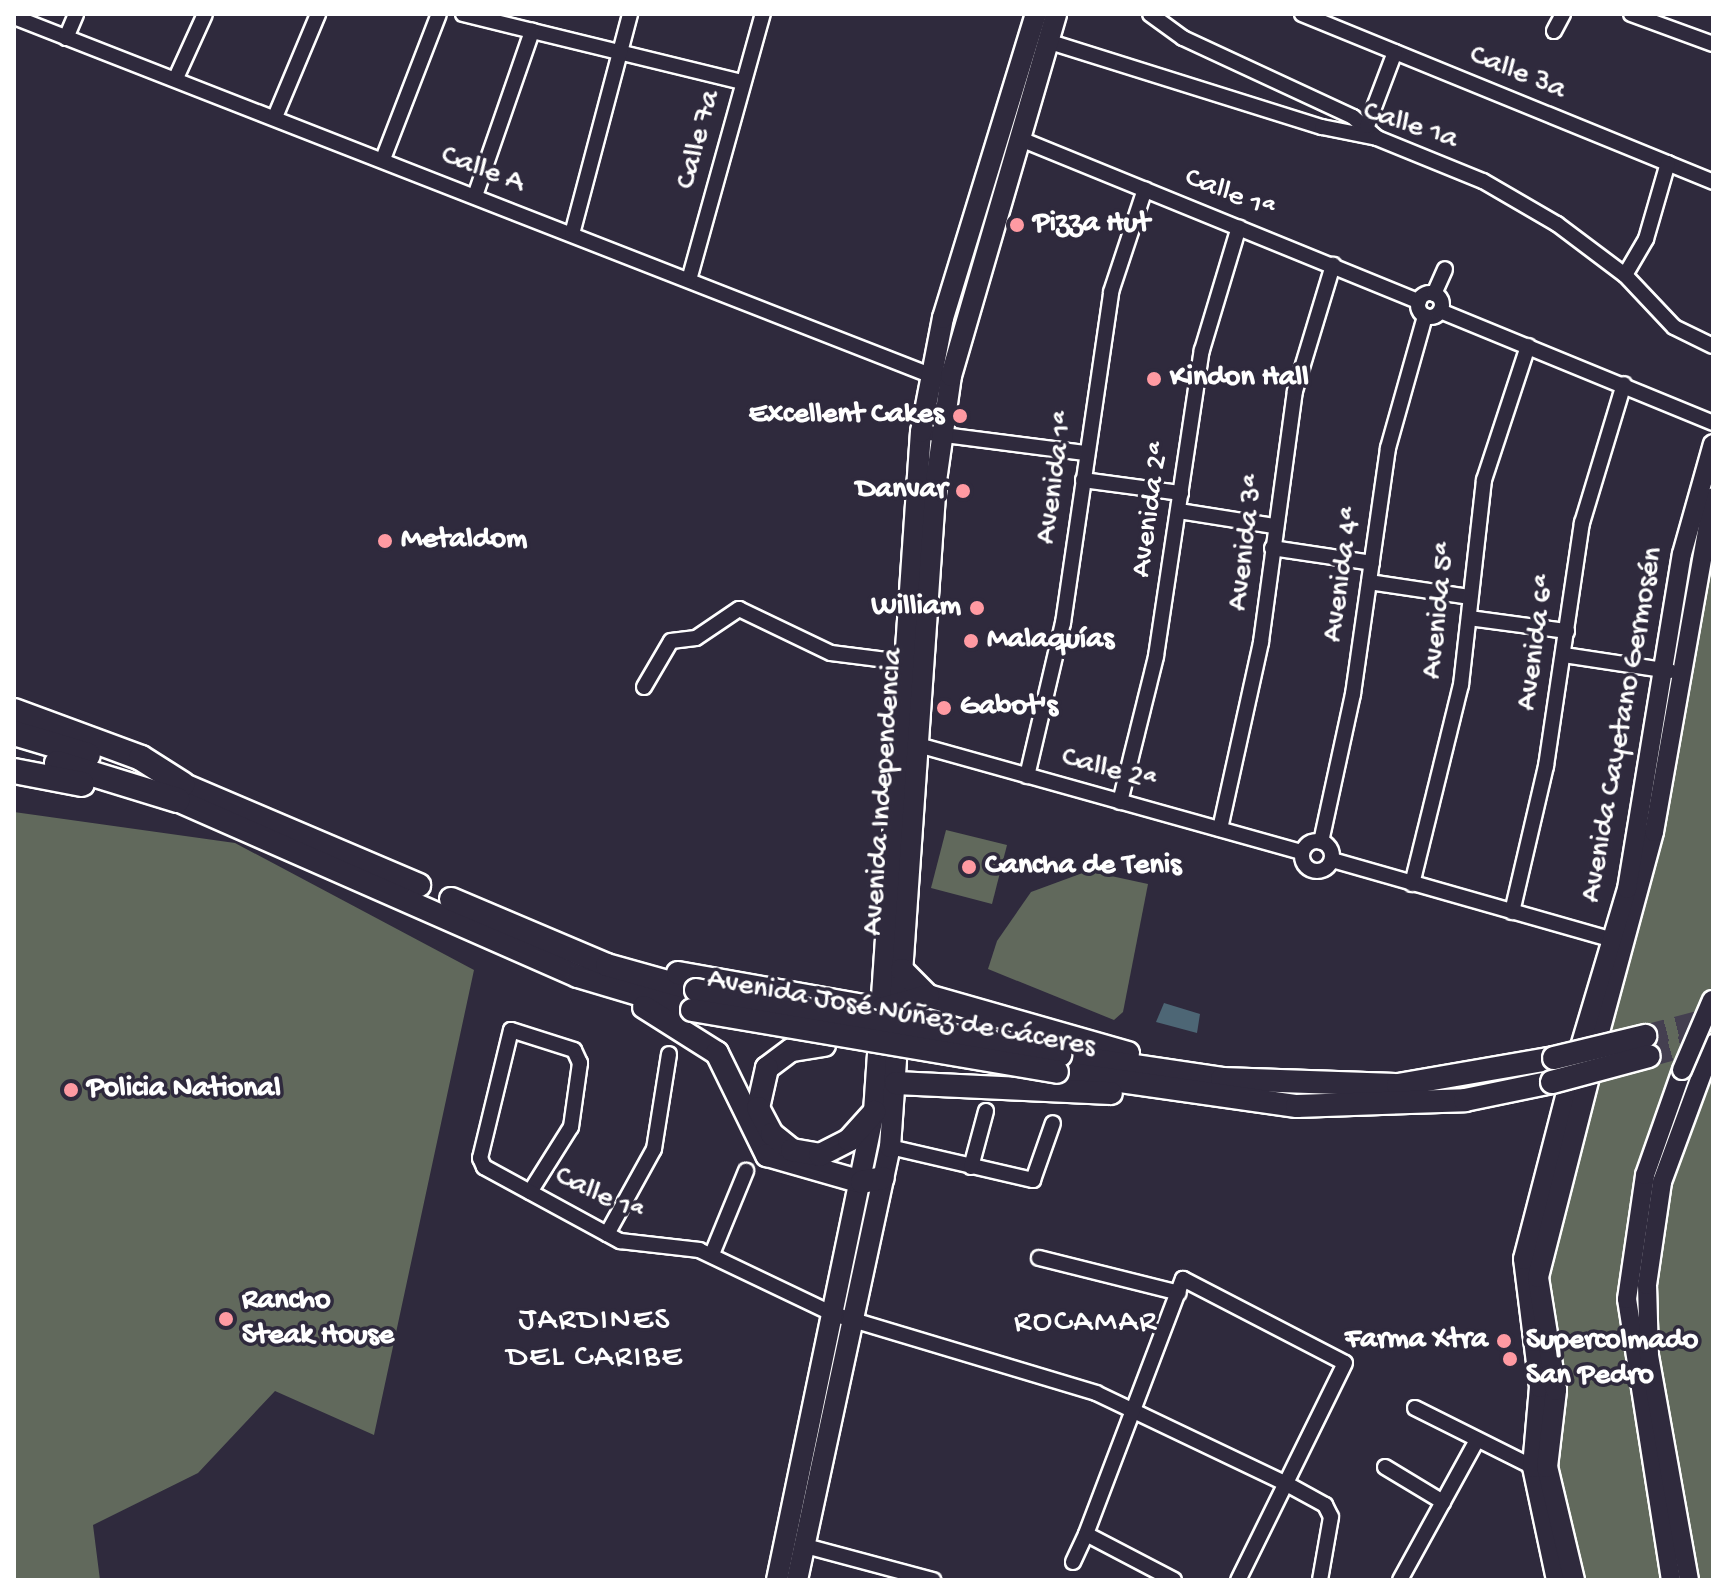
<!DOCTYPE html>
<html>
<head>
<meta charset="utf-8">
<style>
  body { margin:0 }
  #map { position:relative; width:1727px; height:1594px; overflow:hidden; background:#2f2a3d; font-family:"Gochi Hand",sans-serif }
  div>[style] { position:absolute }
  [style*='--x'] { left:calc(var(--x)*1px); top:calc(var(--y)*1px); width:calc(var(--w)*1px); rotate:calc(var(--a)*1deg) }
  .green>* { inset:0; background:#61695c }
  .water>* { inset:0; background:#4d6675 }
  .primary-tunnel>* { height:22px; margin-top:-11px; transform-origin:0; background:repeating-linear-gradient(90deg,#443f50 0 22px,transparent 0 33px) }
  .roads { filter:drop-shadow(2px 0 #fff) drop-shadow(-2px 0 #fff) drop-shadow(0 2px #fff) drop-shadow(0 -2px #fff) }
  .minor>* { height:14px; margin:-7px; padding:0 7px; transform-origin:7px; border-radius:7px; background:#2f2a3d }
  .minor>.ring { margin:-7px; padding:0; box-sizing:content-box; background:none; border:14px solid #2f2a3d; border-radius:50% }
  .tertiary>* { height:18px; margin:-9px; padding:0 9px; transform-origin:9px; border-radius:9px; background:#2f2a3d }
  .secondary>* { height:20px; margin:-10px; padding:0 10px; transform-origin:10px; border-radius:10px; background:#2f2a3d }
  .primary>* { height:22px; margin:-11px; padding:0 11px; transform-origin:11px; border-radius:11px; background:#2f2a3d }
  .trunk>* { height:24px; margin:-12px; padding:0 12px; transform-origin:12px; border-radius:12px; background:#2f2a3d }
  .bridges { filter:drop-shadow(2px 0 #fff) drop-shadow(-2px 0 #fff) drop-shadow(0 2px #fff) drop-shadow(0 -2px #fff) }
  .tertiary-bridge>* { height:18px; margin:-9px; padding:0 9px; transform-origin:9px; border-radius:9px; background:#2f2a3d }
  .primary-bridge>* { height:22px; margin:-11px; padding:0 11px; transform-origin:11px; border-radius:11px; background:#2f2a3d }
  .dots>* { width:22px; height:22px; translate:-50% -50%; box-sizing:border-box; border:4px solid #2f2a3d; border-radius:50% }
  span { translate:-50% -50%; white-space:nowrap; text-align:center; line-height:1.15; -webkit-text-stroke:7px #2f2a3d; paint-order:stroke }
  .street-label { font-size:30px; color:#fff }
  .poi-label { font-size:30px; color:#fff; font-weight:700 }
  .left { translate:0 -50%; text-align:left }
  .right { translate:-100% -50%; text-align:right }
  .neighbourhood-label { font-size:32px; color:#fff; letter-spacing:2px }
  .frame { position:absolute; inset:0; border:16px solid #fff; pointer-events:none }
</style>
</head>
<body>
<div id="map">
  <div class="green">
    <div style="clip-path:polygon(1713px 507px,1713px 1580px,1580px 1580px,1559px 1498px,1544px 1293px)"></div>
    <div style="clip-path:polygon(14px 812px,235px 843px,474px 970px,374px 1435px,275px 1391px,198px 1473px,93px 1525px,100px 1580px,14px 1580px)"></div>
    <div style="clip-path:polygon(946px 830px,1007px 845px,992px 904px,931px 888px)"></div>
    <div style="clip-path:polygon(1088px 871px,1148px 884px,1123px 1012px,1114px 1020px,988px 969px,997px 941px,1031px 892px)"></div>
  </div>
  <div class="water">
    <div style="clip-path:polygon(1164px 1003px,1200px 1014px,1197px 1033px,1156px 1022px)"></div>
  </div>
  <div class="primary-tunnel">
    <div style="--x:1645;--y:1036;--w:70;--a:-14.8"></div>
    <div style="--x:1649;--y:1056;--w:63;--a:-15.6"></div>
  </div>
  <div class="roads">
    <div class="minor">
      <div style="--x:463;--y:14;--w:287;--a:13.7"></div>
      <div style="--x:1150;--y:14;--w:41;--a:36"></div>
      <div style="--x:1183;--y:38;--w:187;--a:24.9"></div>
      <div style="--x:1353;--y:117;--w:32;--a:41"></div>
      <div style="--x:1302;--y:14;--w:444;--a:22.2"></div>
      <div style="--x:1631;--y:14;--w:87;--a:20.1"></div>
      <div style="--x:14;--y:17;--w:983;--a:21.35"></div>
      <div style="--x:1554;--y:31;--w:19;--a:-62"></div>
      <div style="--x:66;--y:38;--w:26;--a:-67"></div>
      <div style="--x:1047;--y:41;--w:288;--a:17.4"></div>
      <div style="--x:1322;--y:127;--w:56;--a:11.3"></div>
      <div style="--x:1377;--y:138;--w:114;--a:22.1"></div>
      <div style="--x:1483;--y:181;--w:86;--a:30.2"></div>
      <div style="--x:1557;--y:224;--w:85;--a:36.9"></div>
      <div style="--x:1625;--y:275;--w:71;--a:46.7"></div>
      <div style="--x:1674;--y:327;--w:43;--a:26"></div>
      <div style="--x:176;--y:78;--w:70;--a:-65.6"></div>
      <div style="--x:275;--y:117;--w:112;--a:-67.3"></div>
      <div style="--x:1367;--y:126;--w:79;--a:-69.3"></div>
      <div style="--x:1018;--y:138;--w:433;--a:22.2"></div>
      <div style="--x:383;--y:159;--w:155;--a:-68.9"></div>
      <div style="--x:475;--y:196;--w:175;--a:-70.9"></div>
      <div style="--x:572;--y:234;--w:228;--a:-75.2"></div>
      <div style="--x:1625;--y:275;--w:42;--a:-59.7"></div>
      <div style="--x:1646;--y:239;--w:79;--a:-73.9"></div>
      <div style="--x:689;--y:280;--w:276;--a:-74.5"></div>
      <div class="ring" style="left:1418px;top:293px;width:10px;height:10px"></div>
      <div style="--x:1434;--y:294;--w:27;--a:-66"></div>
      <div style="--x:1440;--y:311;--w:295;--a:22.3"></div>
      <div style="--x:921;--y:432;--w:166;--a:7.3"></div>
      <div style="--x:1083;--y:480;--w:99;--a:7.6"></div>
      <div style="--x:1179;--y:511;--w:96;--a:9"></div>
      <div style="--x:1272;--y:548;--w:101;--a:8.5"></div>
      <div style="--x:1369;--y:582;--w:101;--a:8.5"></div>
      <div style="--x:1469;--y:618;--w:99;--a:7.6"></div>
      <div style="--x:1564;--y:655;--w:107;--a:8.6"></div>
      <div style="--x:644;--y:687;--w:53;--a:-59.6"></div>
      <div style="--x:671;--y:641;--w:25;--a:-7"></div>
      <div style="--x:696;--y:638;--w:52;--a:-34"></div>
      <div style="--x:739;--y:609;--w:102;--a:25.6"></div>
      <div style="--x:831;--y:653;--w:72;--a:7.2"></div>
      <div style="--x:911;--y:743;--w:406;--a:15.6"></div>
      <div style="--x:1027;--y:776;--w:157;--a:-76.8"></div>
      <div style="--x:1063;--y:623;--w:334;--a:-81.7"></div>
      <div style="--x:1111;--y:292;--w:108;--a:-71.7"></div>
      <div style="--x:1120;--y:802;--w:150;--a:-76.1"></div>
      <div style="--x:1156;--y:656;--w:309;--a:-81.5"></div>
      <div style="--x:1202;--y:350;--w:128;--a:-73.3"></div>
      <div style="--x:1220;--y:829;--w:191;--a:-77.6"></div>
      <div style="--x:1261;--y:642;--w:253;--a:-82.3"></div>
      <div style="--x:1295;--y:391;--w:132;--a:-73.2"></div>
      <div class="ring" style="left:1302px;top:841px;width:16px;height:16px"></div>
      <div style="--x:1321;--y:842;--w:151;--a:-77.8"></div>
      <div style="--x:1353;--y:694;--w:248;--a:-81.9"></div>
      <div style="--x:1388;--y:448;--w:137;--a:-74.3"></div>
      <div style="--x:1332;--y:860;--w:299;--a:15.9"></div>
      <div style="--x:1412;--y:884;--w:205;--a:-76.2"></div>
      <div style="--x:1461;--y:685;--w:206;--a:-83.6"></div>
      <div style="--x:1484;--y:480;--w:141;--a:-71.8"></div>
      <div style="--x:1512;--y:912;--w:150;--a:-76.9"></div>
      <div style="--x:1546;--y:766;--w:246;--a:-81.6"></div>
      <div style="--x:1582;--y:523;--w:145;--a:-73.2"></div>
      <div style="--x:890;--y:1147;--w:147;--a:13"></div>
      <div style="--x:1033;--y:1180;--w:60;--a:-70.7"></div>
      <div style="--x:971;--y:1167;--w:58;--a:-75"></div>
      <div style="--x:530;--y:1192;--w:77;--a:-57.8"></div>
      <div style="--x:571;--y:1127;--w:65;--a:-82"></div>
      <div style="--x:580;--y:1063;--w:14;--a:-115"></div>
      <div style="--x:574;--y:1050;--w:66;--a:-162.4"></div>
      <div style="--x:511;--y:1030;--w:132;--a:103.6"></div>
      <div style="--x:480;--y:1158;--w:10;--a:66"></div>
      <div style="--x:484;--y:1167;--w:155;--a:28.6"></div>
      <div style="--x:620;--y:1241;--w:80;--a:6.5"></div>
      <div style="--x:699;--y:1250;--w:148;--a:25.5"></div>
      <div style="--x:833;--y:1314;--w:275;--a:16.7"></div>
      <div style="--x:1096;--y:1393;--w:209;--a:25.5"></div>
      <div style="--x:1285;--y:1483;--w:46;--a:28.8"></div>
      <div style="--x:1325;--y:1505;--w:13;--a:63"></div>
      <div style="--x:1331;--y:1517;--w:64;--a:99.9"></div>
      <div style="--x:607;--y:1234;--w:97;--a:-61.1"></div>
      <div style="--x:654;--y:1149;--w:96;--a:-81"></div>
      <div style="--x:712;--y:1254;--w:90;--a:-67.7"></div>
      <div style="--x:1039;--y:1258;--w:144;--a:14"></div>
      <div style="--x:1415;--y:1408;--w:132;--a:26.6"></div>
      <div style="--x:1385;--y:1467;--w:68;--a:31.1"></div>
      <div style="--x:802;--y:1545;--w:136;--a:15"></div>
      <div style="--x:1073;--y:1562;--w:31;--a:-65"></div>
      <div style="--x:1174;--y:1580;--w:99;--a:-152.4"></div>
      <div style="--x:1086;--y:1534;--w:273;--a:-69.2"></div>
      <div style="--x:1183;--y:1279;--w:182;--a:27.4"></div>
      <div style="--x:1345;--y:1363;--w:242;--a:116.2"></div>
      <div style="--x:1400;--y:1580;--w:160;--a:-61.2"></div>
    </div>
    <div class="tertiary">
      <div style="--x:1593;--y:1058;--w:234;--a:-74.9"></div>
      <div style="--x:1654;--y:832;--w:340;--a:-80"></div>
      <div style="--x:1576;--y:1060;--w:178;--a:-73.4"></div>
      <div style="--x:1627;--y:889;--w:339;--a:-80.7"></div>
      <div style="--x:1682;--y:554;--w:114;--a:-74.3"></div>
      <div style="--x:1671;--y:1580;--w:284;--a:-98.9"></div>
      <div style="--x:1627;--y:1299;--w:125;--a:-81.7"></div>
      <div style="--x:1645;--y:1175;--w:111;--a:-70.6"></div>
      <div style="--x:1689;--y:1580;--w:228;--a:-100.1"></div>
      <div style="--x:1649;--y:1356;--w:71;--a:-91.6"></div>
      <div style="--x:1647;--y:1285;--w:104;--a:-81.7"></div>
      <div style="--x:1662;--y:1182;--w:147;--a:-69.7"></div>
    </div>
    <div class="secondary">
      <div style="--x:777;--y:1580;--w:478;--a:-78.3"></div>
      <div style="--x:874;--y:1112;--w:682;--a:-86.05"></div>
      <div style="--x:921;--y:432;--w:116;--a:-79.1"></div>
      <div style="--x:943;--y:318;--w:318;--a:-73"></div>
      <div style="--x:797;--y:1580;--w:443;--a:-77.9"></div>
      <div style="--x:890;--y:1147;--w:668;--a:-86.05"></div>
      <div style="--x:936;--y:481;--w:106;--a:-81.9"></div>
      <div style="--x:951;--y:376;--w:377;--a:-73.8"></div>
      <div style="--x:1557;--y:1580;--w:116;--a:-102"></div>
      <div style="--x:1533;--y:1467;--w:80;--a:-85"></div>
      <div style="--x:1540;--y:1387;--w:129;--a:-97.1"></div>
      <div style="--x:1524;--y:1259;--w:203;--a:-75.5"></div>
      <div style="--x:1574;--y:1580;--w:116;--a:-103.4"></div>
      <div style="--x:1547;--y:1467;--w:78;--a:-83.3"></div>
      <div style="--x:1556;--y:1390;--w:114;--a:-99.1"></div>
      <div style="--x:1538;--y:1277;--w:223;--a:-75.7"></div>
    </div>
    <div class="primary">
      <div style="--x:182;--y:784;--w:258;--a:23.1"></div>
      <div style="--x:177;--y:800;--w:438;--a:23.7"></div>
      <div style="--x:578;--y:976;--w:119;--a:16.6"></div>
      <div style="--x:451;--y:899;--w:169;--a:22.9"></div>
      <div style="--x:607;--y:965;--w:92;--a:15.7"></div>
      <div style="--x:902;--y:970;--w:37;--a:45"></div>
      <div style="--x:928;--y:996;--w:208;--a:15.9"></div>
      <div style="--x:678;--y:973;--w:206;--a:10.1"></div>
      <div style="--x:881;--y:1009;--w:49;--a:-15.5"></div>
      <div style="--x:644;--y:1007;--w:86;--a:32.2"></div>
      <div style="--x:717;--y:1053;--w:114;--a:63.9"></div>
      <div style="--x:767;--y:1155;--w:99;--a:15.9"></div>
      <div style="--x:862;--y:1182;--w:21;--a:-11"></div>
      <div style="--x:824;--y:1045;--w:33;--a:171"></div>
      <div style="--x:791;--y:1050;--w:30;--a:143"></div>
      <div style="--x:767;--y:1068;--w:41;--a:102.7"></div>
      <div style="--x:758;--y:1108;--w:30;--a:62"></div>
      <div style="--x:772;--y:1134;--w:26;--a:39"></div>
      <div style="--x:792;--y:1150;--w:28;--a:10"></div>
      <div style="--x:820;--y:1155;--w:33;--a:-27"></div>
      <div style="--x:849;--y:1140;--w:38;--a:-48"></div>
      <div style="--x:1060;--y:1055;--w:164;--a:8.4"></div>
      <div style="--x:1222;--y:1079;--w:176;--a:2"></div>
      <div style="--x:1398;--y:1085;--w:158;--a:-9.8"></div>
      <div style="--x:1057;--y:1072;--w:242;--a:8.1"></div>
      <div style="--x:1297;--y:1106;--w:168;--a:-2"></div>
      <div style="--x:1465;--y:1100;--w:89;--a:-11.7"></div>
      <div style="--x:896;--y:1083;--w:215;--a:2.7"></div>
    </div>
    <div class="trunk">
      <div style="--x:14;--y:711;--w:135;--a:20.3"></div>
      <div style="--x:141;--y:758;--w:49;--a:32.4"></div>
      <div style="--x:14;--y:733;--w:77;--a:16.6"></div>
      <div style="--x:57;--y:763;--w:126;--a:17.1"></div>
      <div style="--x:14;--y:771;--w:69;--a:10.8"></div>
    </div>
  </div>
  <div class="bridges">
    <div class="tertiary-bridge">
      <div style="--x:1682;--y:1070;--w:76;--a:-66.8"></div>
    </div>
    <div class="primary-bridge">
      <div style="--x:696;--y:990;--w:370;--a:10.1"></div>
      <div style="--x:692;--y:1010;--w:370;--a:9.6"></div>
      <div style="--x:1554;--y:1058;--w:94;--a:-13.6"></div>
      <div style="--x:1552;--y:1082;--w:100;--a:-15"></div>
    </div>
  </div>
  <div class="dots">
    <div style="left:1017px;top:225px;background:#ff9aa2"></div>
    <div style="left:1154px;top:379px;background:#ff9aa2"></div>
    <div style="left:960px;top:416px;background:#ff9aa2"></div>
    <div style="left:963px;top:491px;background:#ff9aa2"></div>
    <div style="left:385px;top:541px;background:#ff9aa2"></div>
    <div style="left:977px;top:608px;background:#ff9aa2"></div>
    <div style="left:971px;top:641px;background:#ff9aa2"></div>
    <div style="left:944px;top:708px;background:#ff9aa2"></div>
    <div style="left:969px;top:867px;background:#ff9aa2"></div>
    <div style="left:71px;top:1090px;background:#ff9aa2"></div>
    <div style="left:226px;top:1319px;background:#ff9aa2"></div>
    <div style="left:1504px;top:1341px;background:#ff9aa2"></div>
    <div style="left:1510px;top:1359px;background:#ff9aa2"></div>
  </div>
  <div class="street-label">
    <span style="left:1517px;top:74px;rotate:22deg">Calle 3a</span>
    <span style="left:1410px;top:127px;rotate:18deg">Calle 1a</span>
    <span style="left:700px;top:140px;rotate:-75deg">Calle 7a</span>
    <span style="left:482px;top:171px;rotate:21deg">Calle A</span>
    <span style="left:1229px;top:195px;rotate:22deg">Calle 1ª</span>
    <span style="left:1057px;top:478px;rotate:-82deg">Avenida 1ª</span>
    <span style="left:1152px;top:510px;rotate:-82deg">Avenida 2ª</span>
    <span style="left:1248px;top:543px;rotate:-83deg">Avenida 3ª</span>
    <span style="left:1344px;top:575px;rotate:-82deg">Avenida 4ª</span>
    <span style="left:1441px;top:611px;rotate:-84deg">Avenida 5ª</span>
    <span style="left:1538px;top:643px;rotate:-82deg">Avenida 6ª</span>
    <span style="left:1624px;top:725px;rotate:-80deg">Avenida Cayetano Germosén</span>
    <span style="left:1108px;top:771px;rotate:16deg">Calle 2ª</span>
    <span style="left:885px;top:792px;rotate:-86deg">Avenida Independencia</span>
    <span style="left:901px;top:1015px;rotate:10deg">Avenida José Núñez de Cáceres</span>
    <span style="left:598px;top:1196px;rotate:26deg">Calle 1ª</span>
  </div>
  <div class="poi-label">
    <span class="left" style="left:1033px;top:225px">Pizza Hut</span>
    <span class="left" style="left:1170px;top:379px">Kindon Hall</span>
    <span class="right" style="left:944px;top:416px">Excellent Cakes</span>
    <span class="right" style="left:947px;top:491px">Danvar</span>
    <span class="left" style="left:401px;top:541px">Metaldom</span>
    <span class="right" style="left:961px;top:608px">William</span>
    <span class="left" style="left:987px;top:641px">Malaquías</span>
    <span class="left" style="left:960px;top:708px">Gabot's</span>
    <span class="left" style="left:985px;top:867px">Cancha de Tenis</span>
    <span class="left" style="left:87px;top:1090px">Policia National</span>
    <span class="left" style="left:242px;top:1319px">Rancho<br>Steak House</span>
    <span class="right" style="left:1488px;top:1341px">Farma Xtra</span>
    <span class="left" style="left:1526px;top:1359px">Supercolmado<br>San Pedro</span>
  </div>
  <div class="neighbourhood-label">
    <span style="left:595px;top:1340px">JARDINES<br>DEL CARIBE</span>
    <span style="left:1086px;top:1323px">ROCAMAR</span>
  </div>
  <div class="frame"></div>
</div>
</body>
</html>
